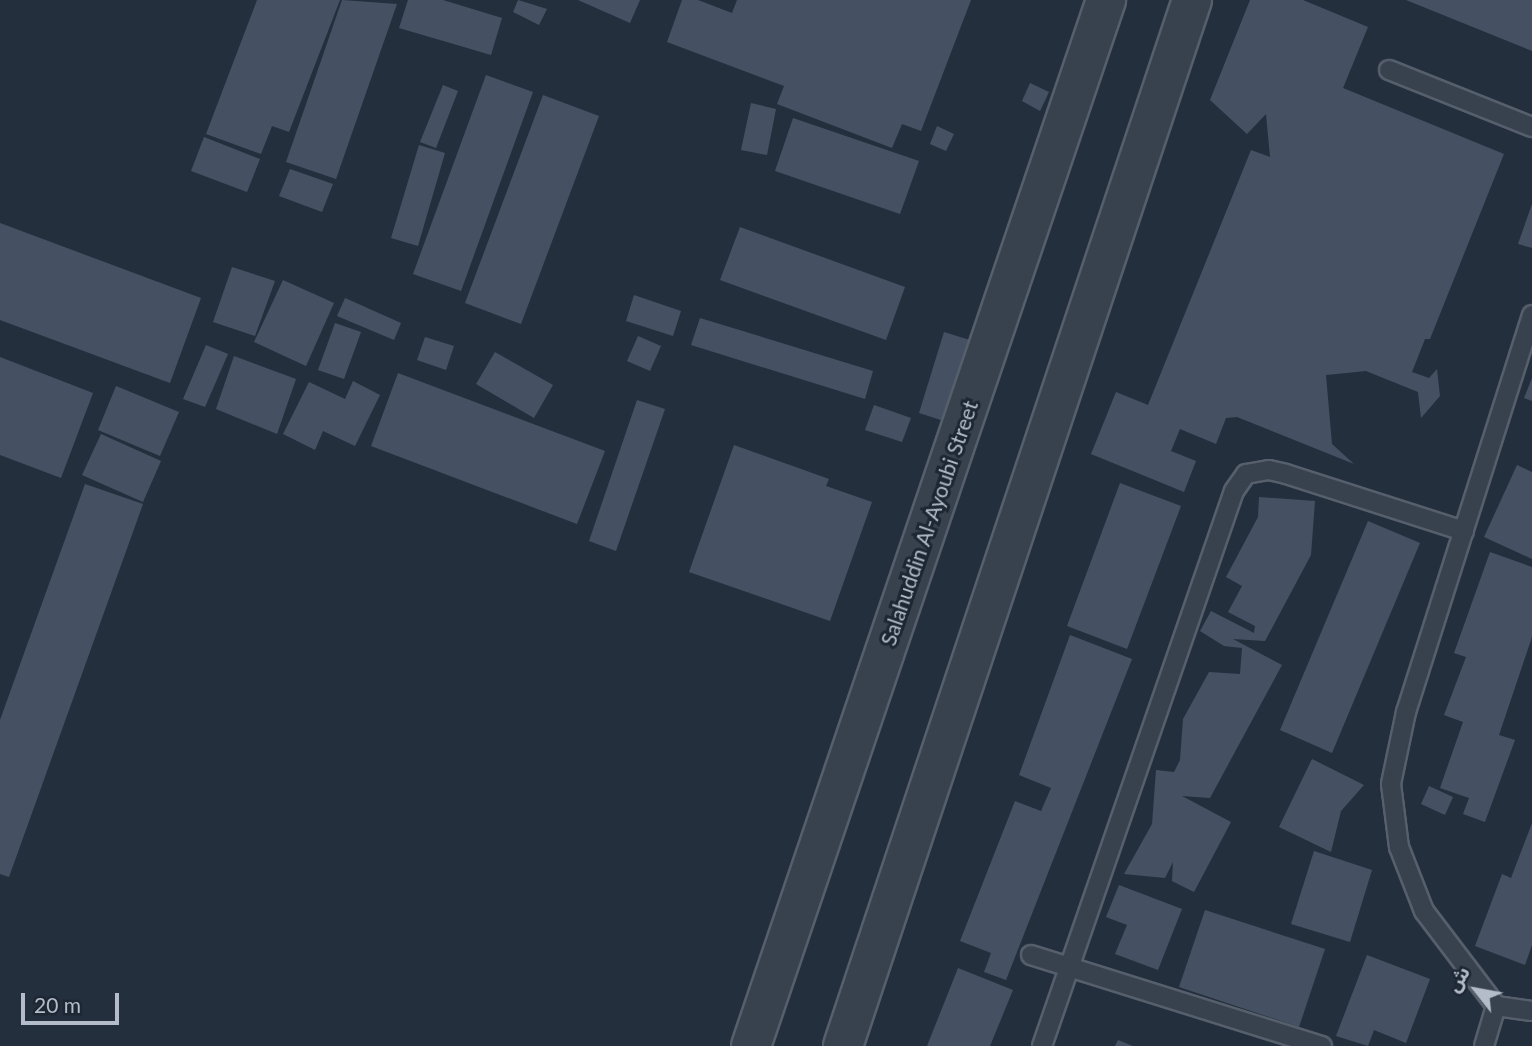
<!DOCTYPE html>
<html>
<head>
<meta charset="utf-8">
<style>
  body { margin:0 }
  #map { position:relative; width:1532px; height:1046px; overflow:hidden; background:#242f3e; font-family:Lato,"Noto Sans Arabic",sans-serif }
  div>[style] { position:absolute }
  [style*='--x'] { left:calc(var(--x)*1px); top:calc(var(--y)*1px); width:calc(var(--w)*1px); rotate:calc(var(--a)*1deg) }
  .building>* { inset:0; background:#455162 }
  .roads { filter:drop-shadow(2px 0 #565f6c) drop-shadow(-2px 0 #565f6c) drop-shadow(0 2px #565f6c) drop-shadow(0 -2px #565f6c) }
  .service>* { height:18px; margin:-9px; padding:0 9px; transform-origin:9px; border-radius:9px; background:#38414e }
  .tertiary>* { height:38px; margin:-19px; padding:0 19px; transform-origin:19px; border-radius:19px; background:#38414e }
  span { translate:-50% -50%; white-space:nowrap; text-align:center; line-height:1.15; -webkit-text-stroke:6px #1d2633; paint-order:stroke }
  .street-label { font-size:21px; color:#b4bcc9 }
  .north { position:absolute; left:1441px; top:955px; width:70px; height:70px; -webkit-text-stroke:5px #1d2633; paint-order:stroke; rotate:301deg; font-size:19px; font-weight:700; line-height:28px; text-align:center; color:#b4bcc9 }
  .north::after { content:''; display:block; margin:auto; width:24px; height:32px; background:#b4bcc9; clip-path:polygon(50% 0,100% 100%,50% 72%,0 100%) }
  .scale { position:absolute; left:21px; top:993px; width:98px; height:32px; box-sizing:border-box; border:4px solid #b4bcc9; border-top:0; padding-left:9px; font-size:21px; line-height:24px; white-space:nowrap; color:#b4bcc9; -webkit-text-stroke:5px #1d2633; paint-order:stroke }
</style>
</head>
<body>
<div id="map">
  <div class="building">
    <div style="clip-path:polygon(257px 0,340px 0,289px 132px,272px 126px,261px 154px,206px 134px)"></div>
    <div style="clip-path:polygon(342px 0,397px 4px,336px 179px,286px 162px)"></div>
    <div style="clip-path:polygon(408px 0,443px 0,502px 18px,491px 55px,399px 28px)"></div>
    <div style="clip-path:polygon(518px 0,547px 9px,539px 25px,513px 12px)"></div>
    <div style="clip-path:polygon(578px 0,640px 0,630px 23px)"></div>
    <div style="clip-path:polygon(682px 0,698px 0,732px 13px,737px 0,971px 0,921px 131px,902px 124px,892px 148px,777px 104px,784px 86px,667px 42px)"></div>
    <div style="clip-path:polygon(1250px 0,1303px 0,1368px 27px,1343px 88px,1504px 154px,1430px 339px,1425px 339px,1412px 372px,1429px 378px,1437px 369px,1440px 396px,1421px 418px,1418px 392px,1366px 371px,1326px 375px,1332px 444px,1354px 464px,1237px 417px,1226px 418px,1216px 444px,1180px 429px,1171px 451px,1196px 461px,1184px 492px,1091px 454px,1116px 392px,1148px 405px,1251px 150px,1270px 157px,1266px 114px,1247px 134px,1210px 100px)"></div>
    <div style="clip-path:polygon(1406px 0,1532px 0,1532px 51px)"></div>
    <div style="clip-path:polygon(486px 75px,533px 92px,461px 291px,413px 274px)"></div>
    <div style="clip-path:polygon(1030px 83px,1049px 92px,1040px 111px,1022px 101px)"></div>
    <div style="clip-path:polygon(443px 85px,458px 91px,436px 148px,420px 142px)"></div>
    <div style="clip-path:polygon(543px 95px,599px 116px,521px 324px,465px 303px)"></div>
    <div style="clip-path:polygon(751px 103px,776px 109px,767px 155px,741px 150px)"></div>
    <div style="clip-path:polygon(793px 118px,919px 161px,900px 214px,775px 171px)"></div>
    <div style="clip-path:polygon(937px 126px,954px 134px,946px 151px,930px 144px)"></div>
    <div style="clip-path:polygon(204px 137px,260px 159px,247px 192px,191px 171px)"></div>
    <div style="clip-path:polygon(419px 145px,445px 153px,418px 246px,391px 238px)"></div>
    <div style="clip-path:polygon(290px 169px,333px 184px,322px 212px,279px 196px)"></div>
    <div style="clip-path:polygon(1532px 204px,1532px 248px,1518px 244px)"></div>
    <div style="clip-path:polygon(0 223px,201px 298px,170px 383px,0 320px)"></div>
    <div style="clip-path:polygon(740px 227px,905px 287px,886px 340px,720px 280px)"></div>
    <div style="clip-path:polygon(232px 267px,275px 281px,255px 336px,213px 322px)"></div>
    <div style="clip-path:polygon(283px 280px,334px 303px,306px 366px,254px 342px)"></div>
    <div style="clip-path:polygon(634px 295px,681px 311px,673px 336px,626px 321px)"></div>
    <div style="clip-path:polygon(345px 298px,401px 323px,394px 340px,337px 316px)"></div>
    <div style="clip-path:polygon(700px 318px,873px 371px,865px 399px,691px 345px)"></div>
    <div style="clip-path:polygon(335px 323px,361px 332px,344px 379px,318px 370px)"></div>
    <div style="clip-path:polygon(944px 332px,973px 341px,947px 422px,919px 413px)"></div>
    <div style="clip-path:polygon(638px 336px,661px 346px,650px 371px,627px 361px)"></div>
    <div style="clip-path:polygon(425px 337px,454px 346px,446px 370px,417px 360px)"></div>
    <div style="clip-path:polygon(206px 345px,228px 354px,205px 407px,183px 399px)"></div>
    <div style="clip-path:polygon(495px 352px,553px 385px,534px 418px,476px 384px)"></div>
    <div style="clip-path:polygon(234px 356px,296px 379px,277px 434px,216px 409px)"></div>
    <div style="clip-path:polygon(0 357px,93px 393px,61px 478px,0 455px)"></div>
    <div style="clip-path:polygon(398px 373px,605px 451px,577px 524px,371px 446px)"></div>
    <div style="clip-path:polygon(1532px 378px,1532px 401px,1524px 398px)"></div>
    <div style="clip-path:polygon(353px 381px,380px 395px,355px 446px,323px 431px,315px 450px,283px 434px,309px 382px,345px 399px)"></div>
    <div style="clip-path:polygon(116px 386px,179px 412px,160px 456px,98px 430px)"></div>
    <div style="clip-path:polygon(637px 400px,665px 409px,616px 551px,589px 541px)"></div>
    <div style="clip-path:polygon(874px 405px,911px 418px,902px 442px,865px 430px)"></div>
    <div style="clip-path:polygon(101px 434px,161px 461px,143px 502px,82px 475px)"></div>
    <div style="clip-path:polygon(734px 445px,829px 479px,826px 486px,872px 502px,830px 621px,689px 572px)"></div>
    <div style="clip-path:polygon(1517px 465px,1532px 472px,1532px 559px,1484px 537px)"></div>
    <div style="clip-path:polygon(1120px 483px,1181px 506px,1127px 649px,1067px 626px)"></div>
    <div style="clip-path:polygon(85px 484px,143px 504px,9px 877px,0 874px,0 720px)"></div>
    <div style="clip-path:polygon(1259px 497px,1315px 501px,1311px 555px,1265px 641px,1233px 639px,1282px 665px,1210px 798px,1182px 796px,1231px 822px,1194px 892px,1172px 881px,1173px 862px,1165px 878px,1124px 874px,1152px 824px,1156px 770px,1174px 772px,1180px 760px,1183px 719px,1209px 672px,1240px 674px,1242px 648px,1224px 646px,1200px 631px,1211px 611px,1254px 633px,1255px 626px,1228px 612px,1242px 586px,1226px 577px,1258px 517px)"></div>
    <div style="clip-path:polygon(1368px 521px,1420px 543px,1332px 753px,1280px 730px)"></div>
    <div style="clip-path:polygon(1490px 552px,1532px 567px,1532px 637px,1499px 735px,1515px 740px,1485px 822px,1463px 814px,1469px 798px,1440px 788px,1463px 722px,1444px 715px,1466px 657px,1454px 653px)"></div>
    <div style="clip-path:polygon(1070px 635px,1132px 659px,1006px 980px,984px 972px,991px 953px,960px 941px,1015px 801px,1041px 811px,1051px 788px,1019px 775px)"></div>
    <div style="clip-path:polygon(1312px 759px,1364px 785px,1341px 811px,1331px 852px,1279px 827px)"></div>
    <div style="clip-path:polygon(1429px 786px,1453px 797px,1445px 815px,1421px 804px)"></div>
    <div style="clip-path:polygon(1532px 823px,1532px 945px,1525px 965px,1475px 946px,1502px 874px,1511px 878px)"></div>
    <div style="clip-path:polygon(1314px 851px,1372px 870px,1350px 942px,1291px 924px)"></div>
    <div style="clip-path:polygon(1119px 885px,1182px 909px,1158px 970px,1115px 954px,1127px 925px,1106px 917px)"></div>
    <div style="clip-path:polygon(1205px 910px,1325px 949px,1299px 1027px,1179px 987px)"></div>
    <div style="clip-path:polygon(1367px 955px,1430px 979px,1406px 1043px,1374px 1030px,1368px 1046px,1336px 1036px)"></div>
    <div style="clip-path:polygon(958px 968px,1013px 990px,990px 1046px,927px 1046px)"></div>
    <div style="clip-path:polygon(1118px 1040px,1133px 1046px,1115px 1046px)"></div>
  </div>
  <div class="roads">
    <div class="service">
      <div style="--x:1389;--y:70;--w:154;--a:21.7"></div>
      <div style="--x:1532;--y:315;--w:417;--a:107.6"></div>
      <div style="--x:1406;--y:712;--w:74;--a:101.8"></div>
      <div style="--x:1391;--y:784;--w:64;--a:82.8"></div>
      <div style="--x:1399;--y:847;--w:69;--a:68.7"></div>
      <div style="--x:1424;--y:911;--w:119;--a:52.8"></div>
      <div style="--x:1496;--y:1006;--w:36;--a:8"></div>
      <div style="--x:1031;--y:955;--w:305;--a:17.4"></div>
      <div style="--x:1042;--y:1046;--w:587;--a:-70.92"></div>
      <div style="--x:1234;--y:491;--w:21;--a:-55"></div>
      <div style="--x:1246;--y:474;--w:23;--a:-10"></div>
      <div style="--x:1269;--y:470;--w:17;--a:13"></div>
      <div style="--x:1286;--y:474;--w:187;--a:17.8"></div>
      <div style="--x:1484;--y:1046;--w:42;--a:-73.3"></div>
    </div>
    <div class="tertiary">
      <div style="--x:751;--y:1046;--w:1105;--a:-71.25"></div>
      <div style="--x:843;--y:1046;--w:1103;--a:-71.55"></div>
    </div>
  </div>
  <div class="street-label">
    <span style="left:929px;top:523px;rotate:-71deg">Salahuddin Al-Ayoubi Street</span>
  </div>
  <div class="north">ش</div>
  <div class="scale">20 m</div>
</div>
</body>
</html>
